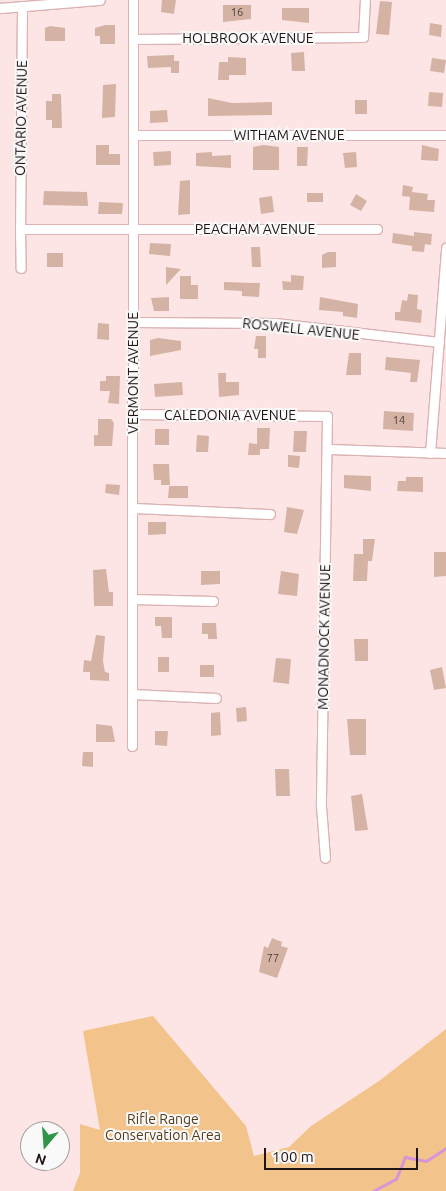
<!DOCTYPE html>
<html>
<head>
<meta charset="utf-8">
<style>
  body { margin:0 }
  #map { position:relative; width:446px; height:1191px; overflow:hidden; background:#fee5e5; font-family:Ubuntu,sans-serif }
  div>[style] { position:absolute }
  [style*='--x'] { left:calc(var(--x)*1px); top:calc(var(--y)*1px); width:calc(var(--w)*1px); rotate:calc(var(--a)*1deg) }
  .green>* { inset:0; background:#f2c38a }
  .stream>* { height:3px; margin:-1.5px; padding:0 1.5px; transform-origin:1.5px; border-radius:1.5px; background:#d795d7 }
  .building>* { inset:0; background:#d5b3a4 }
  .roads { filter:drop-shadow(1px 0 #dab3b3) drop-shadow(-1px 0 #dab3b3) drop-shadow(0 1px #dab3b3) drop-shadow(0 -1px #dab3b3) }
  .minor>* { height:9px; margin:-4.5px; padding:0 4.5px; transform-origin:4.5px; border-radius:4.5px; background:#fff }
  span { translate:-50% -50%; white-space:nowrap; text-align:center; line-height:1.15; -webkit-text-stroke:4px #f9f9f9; paint-order:stroke }
  .number-label { font-size:11px; color:#4e3c38 }
  .number-label span { -webkit-text-stroke-width:0 }
  .street-label { font-size:14px; color:#211414 }
  .park-label { font-size:14px; color:#533a19 }
  .north { position:absolute; left:20px; top:1121px; width:50px; height:50px; box-sizing:border-box; background:#f9f9f9; border:1px solid #a39d9d; border-radius:50%; rotate:198deg; font-size:14px; font-weight:700; line-height:20px; text-align:center; color:#211414 }
  .north::after { content:''; display:block; margin:auto; width:18px; height:22px; background:#2f954b; clip-path:polygon(50% 0,100% 100%,50% 72%,0 100%) }
  .scale { position:absolute; left:264px; top:1148px; width:154px; height:22px; box-sizing:border-box; border:2px solid #211414; border-top:0; padding-left:6px; font-size:15px; line-height:18px; white-space:nowrap; color:#211414; -webkit-text-stroke:4px #f9f9f9; paint-order:stroke }
</style>
</head>
<body>
<div id="map">
  <div class="green">
    <div style="clip-path:polygon(153px 1016px,246px 1126px,254px 1156px,289px 1147px,311px 1126px,379px 1081px,446px 1029px,446px 1191px,73px 1191px,80px 1173px,80px 1124px,100px 1130px,83px 1031px)"></div>
  </div>
  <div class="stream">
    <div style="--x:373;--y:1191;--w:26;--a:-28"></div>
    <div style="--x:396;--y:1179;--w:24;--a:-68"></div>
    <div style="--x:405;--y:1157;--w:21;--a:11"></div>
    <div style="--x:426;--y:1161;--w:24;--a:-33"></div>
  </div>
  <div class="building">
    <div style="clip-path:polygon(162px 0,176px 0,174px 14px,161px 12px)"></div>
    <div style="clip-path:polygon(380px 1px,392px 2px,389px 35px,376px 34px)"></div>
    <div style="clip-path:polygon(223px 5px,251px 5px,251px 19px,223px 22px)"></div>
    <div style="clip-path:polygon(282px 8px,309px 8px,309px 23px,282px 20px)"></div>
    <div style="clip-path:polygon(430px 23px,442px 25px,441px 37px,429px 35px)"></div>
    <div style="clip-path:polygon(105px 25px,115px 25px,115px 44px,100px 44px,100px 36px,95px 36px,95px 28px)"></div>
    <div style="clip-path:polygon(50px 26px,65px 28px,65px 41px,45px 41px,45px 28px)"></div>
    <div style="clip-path:polygon(304px 52px,305px 71px,292px 71px,291px 53px)"></div>
    <div style="clip-path:polygon(174px 55px,174px 61px,179px 61px,179px 73px,171px 73px,171px 67px,148px 68px,147px 56px)"></div>
    <div style="clip-path:polygon(228px 57px,246px 58px,246px 75px,229px 75px,229px 80px,218px 80px,219px 62px,228px 62px)"></div>
    <div style="clip-path:polygon(432px 58px,446px 60px,444px 73px,430px 71px)"></div>
    <div style="clip-path:polygon(116px 84px,115px 117px,102px 118px,103px 85px)"></div>
    <div style="clip-path:polygon(429px 92px,443px 93px,442px 107px,428px 106px)"></div>
    <div style="clip-path:polygon(52px 94px,61px 94px,62px 128px,52px 128px,52px 120px,46px 120px,46px 101px,52px 101px)"></div>
    <div style="clip-path:polygon(208px 98px,232px 103px,272px 102px,272px 115px,208px 116px)"></div>
    <div style="clip-path:polygon(355px 100px,367px 100px,367px 114px,355px 114px)"></div>
    <div style="clip-path:polygon(167px 110px,168px 122px,150px 123px,150px 111px)"></div>
    <div style="clip-path:polygon(96px 145px,109px 145px,109px 154px,120px 154px,120px 165px,96px 165px)"></div>
    <div style="clip-path:polygon(264px 145px,279px 147px,279px 170px,253px 170px,253px 147px)"></div>
    <div style="clip-path:polygon(422px 145px,439px 149px,438px 161px,421px 160px)"></div>
    <div style="clip-path:polygon(297px 147px,308px 147px,307px 166px,297px 166px)"></div>
    <div style="clip-path:polygon(171px 151px,171px 165px,154px 166px,153px 152px)"></div>
    <div style="clip-path:polygon(212px 152px,212px 156px,231px 155px,231px 168px,196px 166px,196px 153px)"></div>
    <div style="clip-path:polygon(356px 152px,357px 167px,345px 168px,343px 153px)"></div>
    <div style="clip-path:polygon(190px 180px,190px 214px,178px 215px,180px 181px)"></div>
    <div style="clip-path:polygon(403px 185px,413px 187px,412px 192px,428px 194px,427px 200px,435px 200px,434px 212px,409px 210px,410px 197px,402px 196px)"></div>
    <div style="clip-path:polygon(44px 191px,87px 192px,88px 206px,43px 205px)"></div>
    <div style="clip-path:polygon(307px 193px,323px 193px,323px 202px,307px 202px)"></div>
    <div style="clip-path:polygon(356px 194px,367px 201px,361px 211px,350px 205px)"></div>
    <div style="clip-path:polygon(272px 196px,274px 212px,261px 214px,259px 198px)"></div>
    <div style="clip-path:polygon(99px 202px,123px 203px,122px 214px,98px 214px)"></div>
    <div style="clip-path:polygon(414px 232px,432px 234px,431px 245px,425px 244px,424px 252px,412px 251px,412px 246px,392px 243px,393px 233px,414px 236px)"></div>
    <div style="clip-path:polygon(150px 243px,171px 244px,170px 256px,149px 254px)"></div>
    <div style="clip-path:polygon(251px 247px,260px 247px,261px 267px,252px 267px)"></div>
    <div style="clip-path:polygon(328px 252px,336px 252px,336px 267px,322px 268px,322px 255px)"></div>
    <div style="clip-path:polygon(47px 253px,63px 253px,63px 267px,47px 267px)"></div>
    <div style="clip-path:polygon(166px 267px,181px 269px,166px 285px)"></div>
    <div style="clip-path:polygon(291px 275px,304px 276px,303px 290px,283px 290px,282px 281px,291px 282px)"></div>
    <div style="clip-path:polygon(180px 276px,191px 276px,191px 285px,198px 285px,198px 299px,180px 299px)"></div>
    <div style="clip-path:polygon(224px 282px,260px 283px,259px 297px,242px 296px,242px 291px,224px 290px)"></div>
    <div style="clip-path:polygon(408px 294px,418px 295px,417px 309px,422px 310px,421px 323px,395px 320px,395px 312px,400px 312px,402px 300px,407px 301px)"></div>
    <div style="clip-path:polygon(169px 297px,169px 311px,154px 311px,151px 298px)"></div>
    <div style="clip-path:polygon(320px 297px,358px 304px,357px 318px,343px 316px,343px 312px,319px 310px)"></div>
    <div style="clip-path:polygon(98px 323px,109px 324px,109px 340px,97px 339px)"></div>
    <div style="clip-path:polygon(256px 336px,266px 336px,266px 358px,258px 358px,258px 349px,254px 349px)"></div>
    <div style="clip-path:polygon(158px 338px,181px 341px,181px 350px,150px 356px,150px 340px)"></div>
    <div style="clip-path:polygon(349px 353px,361px 353px,361px 375px,346px 375px)"></div>
    <div style="clip-path:polygon(386px 357px,420px 360px,417px 382px,410px 382px,411px 373px,385px 370px)"></div>
    <div style="clip-path:polygon(218px 373px,226px 373px,226px 382px,239px 382px,239px 395px,219px 397px)"></div>
    <div style="clip-path:polygon(106px 376px,120px 376px,119px 404px,108px 403px,110px 391px,100px 391px,100px 381px,106px 381px)"></div>
    <div style="clip-path:polygon(182px 382px,183px 395px,155px 397px,154px 384px)"></div>
    <div style="clip-path:polygon(384px 411px,414px 413px,413px 431px,383px 429px)"></div>
    <div style="clip-path:polygon(98px 419px,111px 419px,114px 423px,112px 446px,94px 446px,94px 435px,98px 435px)"></div>
    <div style="clip-path:polygon(257px 428px,270px 428px,269px 449px,260px 449px,260px 455px,248px 455px,249px 443px,257px 444px)"></div>
    <div style="clip-path:polygon(155px 429px,169px 429px,169px 445px,155px 445px)"></div>
    <div style="clip-path:polygon(294px 431px,307px 431px,306px 452px,293px 452px)"></div>
    <div style="clip-path:polygon(197px 435px,209px 436px,208px 452px,196px 452px)"></div>
    <div style="clip-path:polygon(288px 455px,300px 456px,299px 468px,288px 467px)"></div>
    <div style="clip-path:polygon(153px 464px,169px 464px,170px 485px,161px 485px,161px 480px,154px 480px)"></div>
    <div style="clip-path:polygon(344px 475px,371px 476px,371px 491px,344px 488px)"></div>
    <div style="clip-path:polygon(406px 477px,423px 477px,423px 492px,397px 491px,398px 481px,406px 481px)"></div>
    <div style="clip-path:polygon(106px 484px,120px 485px,119px 495px,105px 493px)"></div>
    <div style="clip-path:polygon(169px 486px,188px 486px,188px 498px,168px 498px)"></div>
    <div style="clip-path:polygon(287px 507px,304px 510px,297px 534px,284px 532px)"></div>
    <div style="clip-path:polygon(148px 522px,166px 522px,166px 534px,148px 535px)"></div>
    <div style="clip-path:polygon(363px 539px,375px 539px,372px 561px,368px 561px,367px 581px,353px 581px,354px 554px,363px 554px)"></div>
    <div style="clip-path:polygon(434px 552px,446px 552px,446px 576px,434px 577px)"></div>
    <div style="clip-path:polygon(106px 569px,109px 592px,113px 592px,113px 606px,94px 606px,93px 570px)"></div>
    <div style="clip-path:polygon(201px 571px,220px 571px,220px 584px,201px 585px)"></div>
    <div style="clip-path:polygon(281px 571px,299px 574px,297px 596px,278px 594px)"></div>
    <div style="clip-path:polygon(155px 617px,172px 617px,172px 638px,162px 638px,161px 626px,155px 626px)"></div>
    <div style="clip-path:polygon(202px 623px,216px 623px,217px 639px,208px 639px,208px 634px,202px 634px)"></div>
    <div style="clip-path:polygon(96px 635px,105px 636px,103px 661px,105px 672px,109px 673px,109px 681px,90px 680px,90px 672px,83px 672px,84px 660px,91px 661px)"></div>
    <div style="clip-path:polygon(354px 639px,368px 639px,368px 661px,355px 661px)"></div>
    <div style="clip-path:polygon(158px 657px,169px 657px,169px 672px,158px 672px)"></div>
    <div style="clip-path:polygon(276px 658px,291px 659px,289px 684px,273px 682px)"></div>
    <div style="clip-path:polygon(200px 665px,214px 665px,214px 677px,200px 677px)"></div>
    <div style="clip-path:polygon(442px 667px,446px 688px,434px 690px,430px 670px)"></div>
    <div style="clip-path:polygon(246px 707px,247px 721px,237px 722px,236px 708px)"></div>
    <div style="clip-path:polygon(220px 712px,221px 735px,211px 736px,211px 713px)"></div>
    <div style="clip-path:polygon(347px 719px,366px 719px,366px 755px,350px 755px)"></div>
    <div style="clip-path:polygon(96px 724px,112px 726px,115px 742px,96px 742px)"></div>
    <div style="clip-path:polygon(155px 731px,168px 731px,167px 746px,155px 745px)"></div>
    <div style="clip-path:polygon(83px 752px,93px 752px,93px 767px,82px 766px)"></div>
    <div style="clip-path:polygon(275px 769px,289px 769px,290px 796px,276px 796px)"></div>
    <div style="clip-path:polygon(362px 794px,368px 830px,355px 831px,351px 796px)"></div>
    <div style="clip-path:polygon(272px 938px,282px 942px,281px 946px,288px 948px,277px 978px,259px 972px,264px 946px,268px 948px)"></div>
  </div>
  <div class="roads">
    <div class="minor">
      <div style="--x:22;--y:6;--w:223;--a:90.5"></div>
      <div style="--x:20;--y:229;--w:357;--a:0"></div>
      <div style="--x:0;--y:8;--w:100;--a:-4.6"></div>
      <div style="--x:133;--y:39;--w:230;--a:-0.5"></div>
      <div style="--x:363;--y:37;--w:37;--a:-87"></div>
      <div style="--x:133;--y:135;--w:313;--a:0"></div>
      <div style="--x:20;--y:229;--w:39;--a:89"></div>
      <div style="--x:133;--y:322;--w:142;--a:0.4"></div>
      <div style="--x:275;--y:323;--w:165;--a:6.6"></div>
      <div style="--x:133;--y:414;--w:194;--a:0.6"></div>
      <div style="--x:327;--y:416;--w:390;--a:90.9"></div>
      <div style="--x:321;--y:806;--w:52;--a:85.6"></div>
      <div style="--x:327;--y:449;--w:119;--a:1.9"></div>
      <div style="--x:430;--y:453;--w:206;--a:-85.5"></div>
      <div style="--x:133;--y:508;--w:137;--a:2.5"></div>
      <div style="--x:133;--y:599;--w:80;--a:1.4"></div>
      <div style="--x:132;--y:694;--w:84;--a:2.7"></div>
      <div style="--x:132;--y:746;--w:746;--a:-89.92"></div>
    </div>
  </div>
  <div class="number-label">
    <span style="left:237px;top:12px">16</span>
    <span style="left:399px;top:420px">14</span>
    <span style="left:273px;top:958px">77</span>
  </div>
  <div class="street-label">
    <span style="left:248px;top:38px">HOLBROOK AVENUE</span>
    <span style="left:21px;top:118px;rotate:-89deg">ONTARIO AVENUE</span>
    <span style="left:289px;top:135px">WITHAM AVENUE</span>
    <span style="left:255px;top:229px">PEACHAM AVENUE</span>
    <span style="left:301px;top:329px;rotate:6deg">ROSWELL AVENUE</span>
    <span style="left:133px;top:373px;rotate:-90deg">VERMONT AVENUE</span>
    <span style="left:230px;top:415px">CALEDONIA AVENUE</span>
    <span style="left:324px;top:637px;rotate:-89deg">MONADNOCK AVENUE</span>
  </div>
  <div class="park-label">
    <span style="left:163px;top:1127px">Rifle Range<br>Conservation Area</span>
  </div>
  <div class="north">N</div>
  <div class="scale">100 m</div>
</div>
</body>
</html>
